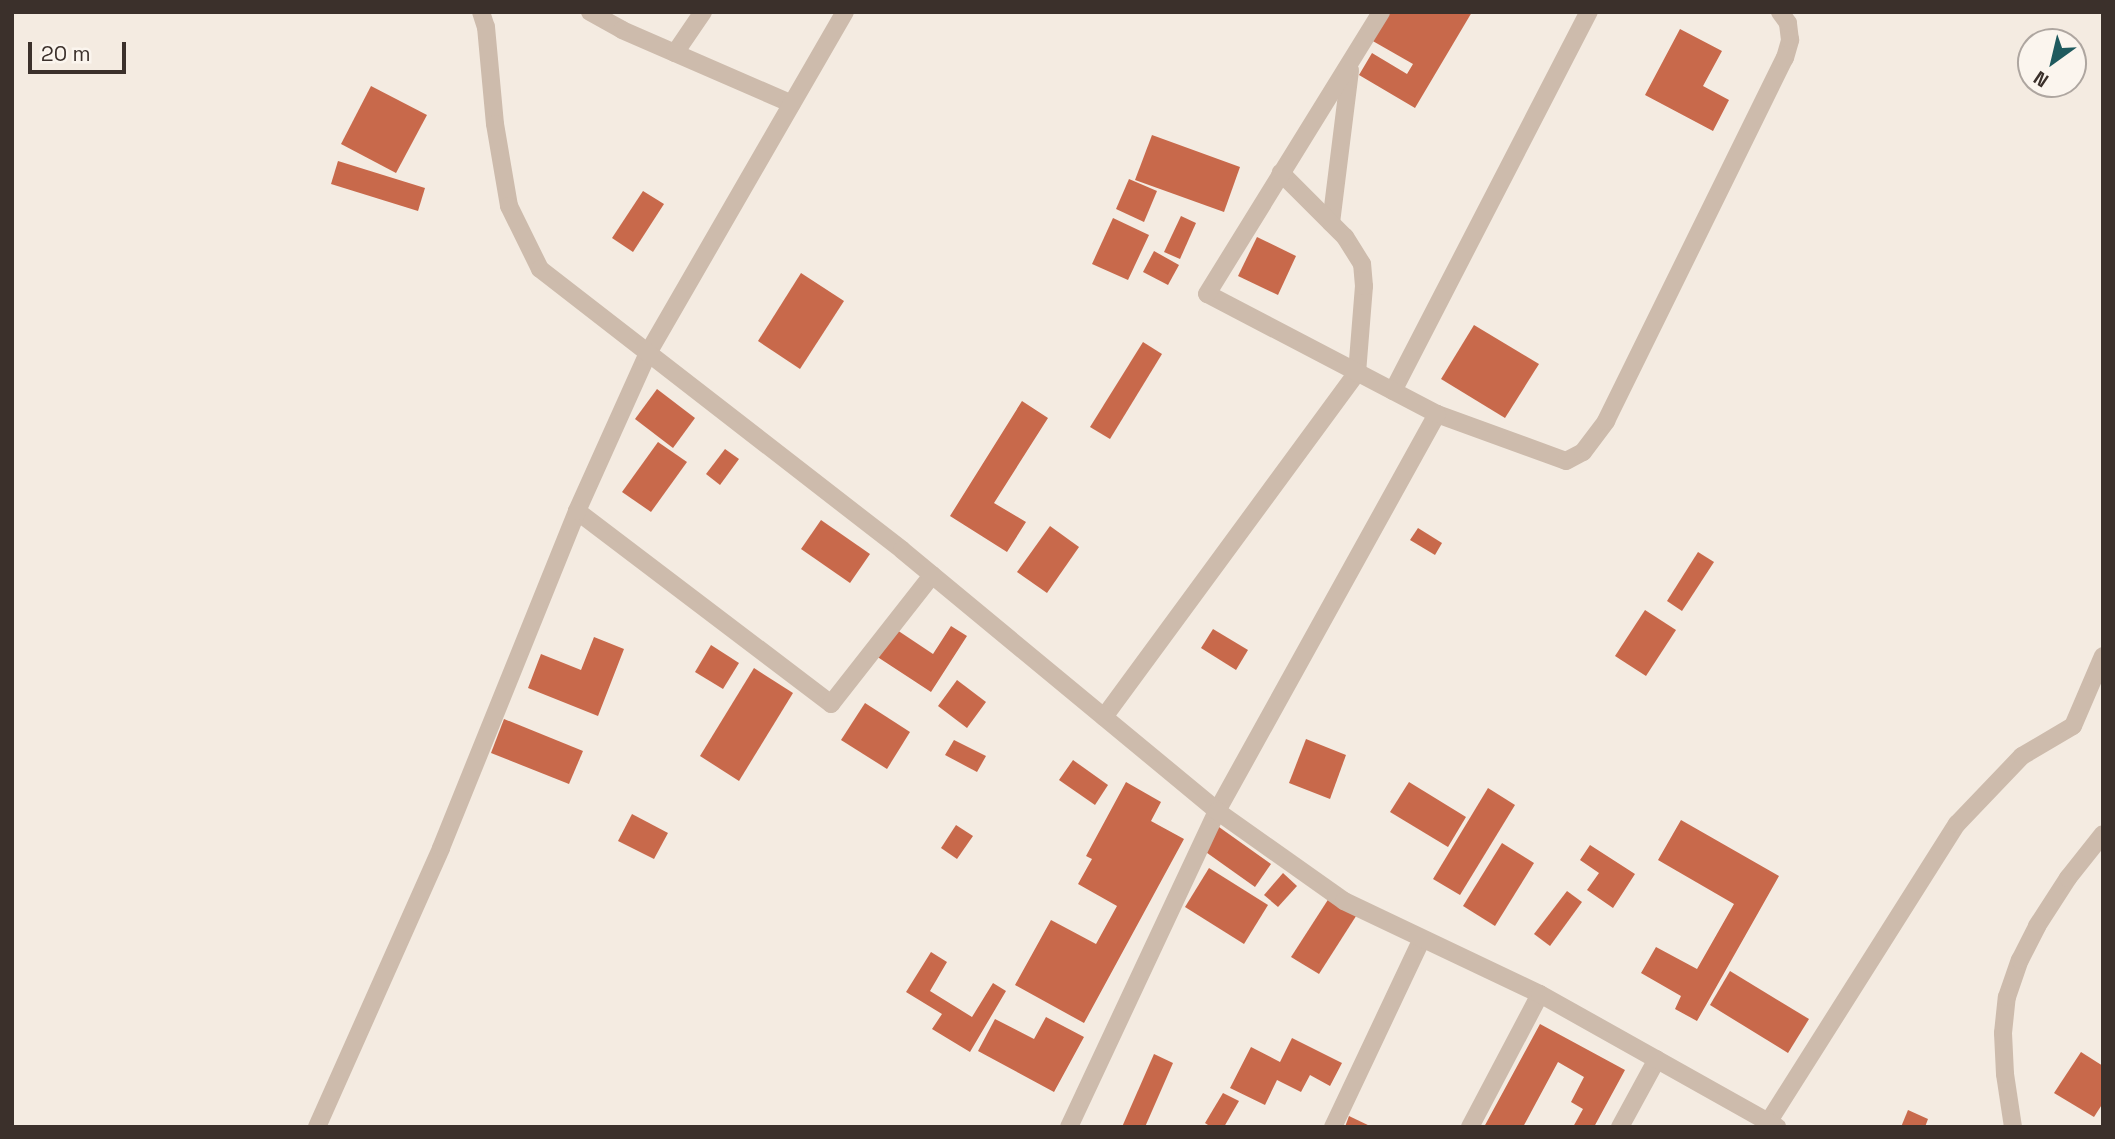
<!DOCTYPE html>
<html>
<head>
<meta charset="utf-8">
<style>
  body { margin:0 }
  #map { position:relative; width:2115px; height:1139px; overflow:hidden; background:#f4ebe1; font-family:"Space Grotesk",sans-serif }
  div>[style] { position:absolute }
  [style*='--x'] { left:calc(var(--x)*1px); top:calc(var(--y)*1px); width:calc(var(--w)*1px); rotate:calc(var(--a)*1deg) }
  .building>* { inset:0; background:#c8694b }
  .minor>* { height:18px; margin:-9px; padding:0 9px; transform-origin:9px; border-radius:9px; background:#cdbbac }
  .tertiary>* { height:18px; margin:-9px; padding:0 9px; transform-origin:9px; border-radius:9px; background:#cdbbac }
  span { translate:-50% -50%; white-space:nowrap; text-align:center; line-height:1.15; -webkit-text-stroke:5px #fbf5ee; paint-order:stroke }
  .frame { position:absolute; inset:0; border:14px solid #3b302b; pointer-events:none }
  .north { position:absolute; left:2017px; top:28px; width:70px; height:70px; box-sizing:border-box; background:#fbf5ee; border:2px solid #aea6a0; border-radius:50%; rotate:214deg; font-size:19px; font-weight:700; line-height:28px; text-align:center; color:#3b302b }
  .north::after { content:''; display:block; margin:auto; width:24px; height:32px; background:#1f5a5e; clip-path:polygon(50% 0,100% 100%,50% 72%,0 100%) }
  .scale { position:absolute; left:28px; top:42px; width:98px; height:32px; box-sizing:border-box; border:4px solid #3b302b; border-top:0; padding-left:9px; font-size:21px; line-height:24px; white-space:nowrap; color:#3b302b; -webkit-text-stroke:5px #fbf5ee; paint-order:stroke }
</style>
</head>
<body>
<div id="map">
  <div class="building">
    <div style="clip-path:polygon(1387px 12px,1472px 12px,1415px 108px,1359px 75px,1372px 53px,1407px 74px,1413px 64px,1371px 40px)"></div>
    <div style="clip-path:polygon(1680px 29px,1722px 51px,1703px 86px,1729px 100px,1713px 131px,1645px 95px)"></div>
    <div style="clip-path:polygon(371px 86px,427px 115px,396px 173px,341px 144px)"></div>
    <div style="clip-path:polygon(1152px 135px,1240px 167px,1224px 212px,1135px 180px)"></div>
    <div style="clip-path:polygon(338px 161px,425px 188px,418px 211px,331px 184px)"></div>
    <div style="clip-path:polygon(1129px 179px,1157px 191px,1144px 222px,1116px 209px)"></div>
    <div style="clip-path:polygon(643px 191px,664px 204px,633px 252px,612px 238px)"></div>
    <div style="clip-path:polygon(1181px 216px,1196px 223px,1180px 259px,1164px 252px)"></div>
    <div style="clip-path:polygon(1113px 218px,1149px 235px,1128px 280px,1092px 264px)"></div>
    <div style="clip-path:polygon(1257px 237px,1296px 256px,1278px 295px,1238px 276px)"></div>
    <div style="clip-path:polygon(1154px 251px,1179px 265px,1168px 285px,1143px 272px)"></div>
    <div style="clip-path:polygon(801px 273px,844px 301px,800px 369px,758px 341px)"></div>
    <div style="clip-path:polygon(1474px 325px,1539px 364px,1505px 418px,1441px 379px)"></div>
    <div style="clip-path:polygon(1143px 342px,1162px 354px,1110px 439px,1090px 427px)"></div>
    <div style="clip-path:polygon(657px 389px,695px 418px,673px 448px,635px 419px)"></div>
    <div style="clip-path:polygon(1022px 401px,1048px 418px,994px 503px,1026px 522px,1007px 552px,950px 516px)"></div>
    <div style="clip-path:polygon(658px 442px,687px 462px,651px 512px,622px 492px)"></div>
    <div style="clip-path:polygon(725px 449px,739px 459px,720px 485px,706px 474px)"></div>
    <div style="clip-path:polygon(821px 520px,870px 554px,850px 583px,801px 549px)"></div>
    <div style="clip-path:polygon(1050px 526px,1079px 547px,1047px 593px,1017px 572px)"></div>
    <div style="clip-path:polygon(1418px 528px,1442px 543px,1435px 555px,1410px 540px)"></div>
    <div style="clip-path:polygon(1698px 552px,1714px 562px,1682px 611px,1667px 601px)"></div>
    <div style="clip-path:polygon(1645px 610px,1676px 630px,1646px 676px,1615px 656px)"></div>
    <div style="clip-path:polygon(951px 626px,967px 636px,931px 692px,876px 656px,894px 628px,933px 654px)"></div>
    <div style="clip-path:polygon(1213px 629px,1248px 650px,1236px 670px,1201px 648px)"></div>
    <div style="clip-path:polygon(594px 637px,624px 649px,598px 716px,528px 688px,541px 654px,581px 670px)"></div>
    <div style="clip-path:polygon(711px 645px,739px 663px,723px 689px,695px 672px)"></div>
    <div style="clip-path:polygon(754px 668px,793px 693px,739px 781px,700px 756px)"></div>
    <div style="clip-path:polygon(957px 680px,986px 702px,967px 728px,938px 706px)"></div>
    <div style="clip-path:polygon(865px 703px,910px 732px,887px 769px,841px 740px)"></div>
    <div style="clip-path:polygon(504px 719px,583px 751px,569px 784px,491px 753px)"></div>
    <div style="clip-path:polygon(1306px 739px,1346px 755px,1330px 799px,1289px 783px)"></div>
    <div style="clip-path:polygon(954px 740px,986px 756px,977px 772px,945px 755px)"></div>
    <div style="clip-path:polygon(1073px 760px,1108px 785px,1095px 805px,1059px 780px)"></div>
    <div style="clip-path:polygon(1126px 782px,1161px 802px,1151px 821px,1184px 839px,1084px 1023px,1015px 985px,1051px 920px,1096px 944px,1117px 906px,1078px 884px,1092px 859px,1086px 856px)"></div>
    <div style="clip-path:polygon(1409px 782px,1466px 817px,1448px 847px,1390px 812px)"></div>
    <div style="clip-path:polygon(1488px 788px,1515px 805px,1460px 895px,1433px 879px)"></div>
    <div style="clip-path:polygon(632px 814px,668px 833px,654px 859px,618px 841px)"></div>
    <div style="clip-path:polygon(1681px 820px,1779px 876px,1697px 1021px,1675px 1009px,1681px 996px,1641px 973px,1656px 947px,1697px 969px,1734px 904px,1658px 860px)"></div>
    <div style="clip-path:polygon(956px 825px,973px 836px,957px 859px,941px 848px)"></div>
    <div style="clip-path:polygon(1219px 827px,1271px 864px,1255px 887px,1203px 850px)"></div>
    <div style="clip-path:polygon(1502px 843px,1534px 863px,1495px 926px,1463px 906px)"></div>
    <div style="clip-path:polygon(1590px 845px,1635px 874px,1613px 908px,1587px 890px,1599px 873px,1580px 860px)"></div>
    <div style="clip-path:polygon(1209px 868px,1268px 905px,1244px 944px,1185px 907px)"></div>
    <div style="clip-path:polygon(1283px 873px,1297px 886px,1278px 907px,1264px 895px)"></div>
    <div style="clip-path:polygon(1567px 891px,1582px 902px,1550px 946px,1534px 934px)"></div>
    <div style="clip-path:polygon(1331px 895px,1358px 913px,1319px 974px,1291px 957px)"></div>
    <div style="clip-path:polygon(931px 952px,947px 962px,930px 991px,972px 1017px,993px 983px,1006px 991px,970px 1052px,932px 1029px,942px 1014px,906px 992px)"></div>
    <div style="clip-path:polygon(1730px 971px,1809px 1019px,1788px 1053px,1710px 1005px)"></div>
    <div style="clip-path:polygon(1046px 1017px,1084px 1037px,1054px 1092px,978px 1051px,995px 1019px,1034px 1039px)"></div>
    <div style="clip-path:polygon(1540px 1024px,1625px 1070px,1594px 1127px,1573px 1127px,1583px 1109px,1571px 1102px,1584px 1077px,1558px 1062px,1523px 1127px,1484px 1127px)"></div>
    <div style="clip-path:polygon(1292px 1038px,1342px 1063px,1330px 1086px,1310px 1075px,1301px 1092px,1277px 1080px,1265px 1105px,1230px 1088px,1251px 1047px,1280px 1062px)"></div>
    <div style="clip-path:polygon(2081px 1052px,2103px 1066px,2103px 1103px,2094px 1117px,2054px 1093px)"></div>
    <div style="clip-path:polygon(1154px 1054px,1173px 1063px,1145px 1127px,1122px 1127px)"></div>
    <div style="clip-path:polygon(1223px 1093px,1239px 1101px,1224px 1127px,1211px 1127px,1205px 1123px)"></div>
    <div style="clip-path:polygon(1908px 1110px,1928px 1119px,1925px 1127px,1901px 1127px)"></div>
    <div style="clip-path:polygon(1349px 1116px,1372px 1127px,1345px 1127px)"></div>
  </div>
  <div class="minor">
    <div style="--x:590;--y:12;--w:37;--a:29"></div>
    <div style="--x:622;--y:30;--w:185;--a:23.5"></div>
    <div style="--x:675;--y:53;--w:50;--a:-55.7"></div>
    <div style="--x:1331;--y:223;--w:154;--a:-82.9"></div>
    <div style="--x:1393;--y:391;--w:427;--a:-62.7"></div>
    <div style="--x:1437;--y:414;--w:137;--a:20"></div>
    <div style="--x:1566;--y:461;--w:19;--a:-28"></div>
    <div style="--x:1583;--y:452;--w:39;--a:-53"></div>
    <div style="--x:1606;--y:421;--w:405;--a:-63.8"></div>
    <div style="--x:1785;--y:58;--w:19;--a:-74"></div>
    <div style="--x:1790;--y:40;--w:17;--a:-97"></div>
    <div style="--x:1788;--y:23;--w:14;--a:-126"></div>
    <div style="--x:577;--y:511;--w:319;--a:37.2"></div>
    <div style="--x:831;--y:704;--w:164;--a:-51.9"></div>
    <div style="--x:1104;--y:717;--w:427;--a:-53.7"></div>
    <div style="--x:1357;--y:373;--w:87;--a:-85.4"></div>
    <div style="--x:1364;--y:286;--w:22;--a:-95"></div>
    <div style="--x:1362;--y:264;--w:32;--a:-122"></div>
    <div style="--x:1345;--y:237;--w:91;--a:-135"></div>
    <div style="--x:1769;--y:1121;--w:352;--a:-57.7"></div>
    <div style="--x:1957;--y:824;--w:94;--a:-46.3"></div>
    <div style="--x:2022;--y:756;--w:59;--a:-30.5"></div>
    <div style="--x:2073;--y:726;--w:76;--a:-66.8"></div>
    <div style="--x:317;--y:1127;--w:305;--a:-66"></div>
    <div style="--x:441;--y:848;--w:363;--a:-68"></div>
    <div style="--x:577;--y:511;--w:173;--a:-65.8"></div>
    <div style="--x:648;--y:353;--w:394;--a:-60"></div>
    <div style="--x:1069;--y:1127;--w:349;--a:-64.9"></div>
    <div style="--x:1217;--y:811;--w:454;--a:-61"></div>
    <div style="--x:1437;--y:414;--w:259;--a:-152.4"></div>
    <div style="--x:1207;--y:294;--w:331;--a:-58.3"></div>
    <div style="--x:1333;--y:1127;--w:208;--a:-64.7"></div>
    <div style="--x:1470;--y:1127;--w:150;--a:-62.2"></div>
    <div style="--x:1620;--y:1127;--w:77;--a:-61.4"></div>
    <div style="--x:2013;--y:1127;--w:54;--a:-98.6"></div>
    <div style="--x:2005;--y:1074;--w:41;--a:-92.8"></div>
    <div style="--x:2003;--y:1033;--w:36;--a:-84"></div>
    <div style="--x:2007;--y:997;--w:39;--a:-71"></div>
    <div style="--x:2020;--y:960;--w:38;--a:-63"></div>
    <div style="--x:2037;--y:926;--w:57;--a:-57.1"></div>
    <div style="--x:2068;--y:878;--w:56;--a:-51.5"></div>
  </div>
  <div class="tertiary">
    <div style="--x:481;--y:12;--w:16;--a:72"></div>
    <div style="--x:486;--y:27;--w:97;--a:84.7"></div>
    <div style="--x:495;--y:124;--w:83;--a:80.3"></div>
    <div style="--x:509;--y:206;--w:70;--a:63.8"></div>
    <div style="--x:540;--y:269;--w:458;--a:37.8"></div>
    <div style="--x:902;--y:550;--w:409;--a:39.6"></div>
    <div style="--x:1217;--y:811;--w:156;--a:35.3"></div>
    <div style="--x:1344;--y:901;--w:217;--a:25.4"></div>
    <div style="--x:1540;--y:994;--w:272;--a:29.3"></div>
  </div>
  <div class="frame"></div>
  <div class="north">N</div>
  <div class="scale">20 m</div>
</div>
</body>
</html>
